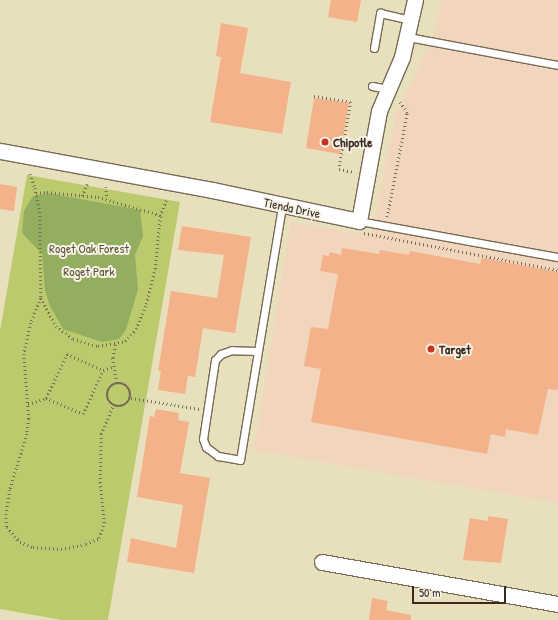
<!DOCTYPE html>
<html>
<head>
<meta charset="utf-8">
<style>
  body { margin:0 }
  #map { position:relative; width:558px; height:620px; overflow:hidden; background:#e8e0bc; font-family:"Patrick Hand",sans-serif }
  div>[style] { position:absolute }
  [style*='--x'] { left:calc(var(--x)*1px); top:calc(var(--y)*1px); width:calc(var(--w)*1px); rotate:calc(var(--a)*1deg) }
  .built>* { inset:0; background:#f1d5bd }
  .green>* { inset:0; background:#bbca6d }
  .forest>* { inset:0; background:#94ae60 }
  .building>* { inset:0; background:#f3b289 }
  .path>* { height:2.5px; margin-top:-1.25px; transform-origin:0; background:repeating-linear-gradient(90deg,#786a55 0 1px,transparent 0 4px) }
  .path>.ring { margin:-1.25px; padding:0; box-sizing:content-box; background:none; border:2.5px solid #786a55; border-radius:50% }
  .roads { filter:drop-shadow(1px 0 #786a55) drop-shadow(-1px 0 #786a55) drop-shadow(0 1px #786a55) drop-shadow(0 -1px #786a55) }
  .service>* { height:7px; margin:-3.5px; padding:0 3.5px; transform-origin:3.5px; border-radius:3.5px; background:#fff }
  .minor>* { height:15px; margin:-7.5px; padding:0 7.5px; transform-origin:7.5px; border-radius:7.5px; background:#fff }
  .dots>* { width:11px; height:11px; translate:-50% -50%; box-sizing:border-box; border:2px solid #f7f3e8; border-radius:50% }
  span { translate:-50% -50%; white-space:nowrap; text-align:center; line-height:1.15; -webkit-text-stroke:4px #f7f3e8; paint-order:stroke }
  .poi-label { font-size:13px; color:#3b2a1e; font-weight:700 }
  .left { translate:0 -50%; text-align:left }
  .street-label { font-size:13px; color:#3b2a1e }
  .park-label { font-size:13px; color:#5b5232 }
  .scale { position:absolute; left:412px; top:586px; width:94px; height:18px; box-sizing:border-box; border:2px solid #3b2a1e; border-top:0; padding-left:5px; font-size:12px; line-height:14px; white-space:nowrap; color:#3b2a1e; -webkit-text-stroke:3px #f7f3e8; paint-order:stroke }
</style>
</head>
<body>
<div id="map">
  <div class="built">
    <div style="clip-path:polygon(442px 0,558px 0,558px 503px,254px 450px,291px 222px,371px 236px,396px 114px,435px 32px)"></div>
  </div>
  <div class="green">
    <div style="clip-path:polygon(27px 175px,180px 202px,108px 620px,62px 620px,0 609px,0 331px)"></div>
  </div>
  <div class="forest">
    <div style="clip-path:polygon(48px 193px,140px 210px,143px 236px,135px 255px,138px 289px,126px 330px,119px 339px,102px 342px,63px 329px,50px 306px,45px 290px,42px 254px,22px 233px,24px 211px,33px 196px)"></div>
  </div>
  <div class="building">
    <div style="clip-path:polygon(331px 0,361px 0,357px 22px,328px 17px)"></div>
    <div style="clip-path:polygon(221px 23px,248px 28px,240px 73px,291px 82px,282px 134px,210px 122px,221px 57px,216px 56px)"></div>
    <div style="clip-path:polygon(314px 98px,349px 103px,340px 154px,306px 148px)"></div>
    <div style="clip-path:polygon(0 184px,17px 187px,14px 211px,0 209px)"></div>
    <div style="clip-path:polygon(182px 226px,251px 237px,235px 333px,203px 328px,195px 377px,188px 376px,185px 394px,158px 390px,161px 371px,158px 371px,171px 291px,217px 298px,224px 255px,178px 250px)"></div>
    <div style="clip-path:polygon(342px 248px,379px 254px,380px 250px,409px 255px,410px 251px,480px 264px,482px 258px,558px 272px,558px 390px,548px 389px,538px 435px,506px 429px,505px 437px,491px 434px,487px 454px,311px 422px,321px 369px,304px 366px,311px 327px,328px 329px,338px 274px,320px 271px,323px 255px,329px 256px,330px 252px,341px 255px)"></div>
    <div style="clip-path:polygon(156px 409px,179px 413px,178px 420px,189px 422px,180px 473px,210px 478px,194px 573px,127px 562px,131px 538px,176px 548px,183px 505px,137px 497px,150px 416px,154px 417px)"></div>
    <div style="clip-path:polygon(488px 516px,508px 519px,501px 563px,463px 560px,470px 518px,488px 521px)"></div>
    <div style="clip-path:polygon(372px 598px,388px 601px,386px 610px,411px 615px,411px 620px,369px 620px)"></div>
  </div>
  <div class="path">
    <div style="--x:314;--y:96;--w:37;--a:9"></div>
    <div style="--x:351;--y:102;--w:68;--a:100.2"></div>
    <div style="--x:339;--y:169;--w:14;--a:12"></div>
    <div style="--x:30;--y:174;--w:15;--a:70"></div>
    <div style="--x:35;--y:188;--w:25;--a:78"></div>
    <div style="--x:40;--y:212;--w:86;--a:89.3"></div>
    <div style="--x:41;--y:298;--w:27;--a:112"></div>
    <div style="--x:31;--y:323;--w:32;--a:103"></div>
    <div style="--x:24;--y:354;--w:65;--a:85.6"></div>
    <div style="--x:29;--y:419;--w:15;--a:98"></div>
    <div style="--x:27;--y:434;--w:59;--a:106.9"></div>
    <div style="--x:10;--y:490;--w:24;--a:99"></div>
    <div style="--x:6;--y:514;--w:13;--a:86"></div>
    <div style="--x:7;--y:527;--w:20;--a:49"></div>
    <div style="--x:20;--y:542;--w:14;--a:21"></div>
    <div style="--x:33;--y:547;--w:28;--a:4"></div>
    <div style="--x:61;--y:549;--w:25;--a:-11"></div>
    <div style="--x:86;--y:544;--w:14;--a:-25"></div>
    <div style="--x:99;--y:538;--w:16;--a:-72"></div>
    <div style="--x:104;--y:523;--w:40;--a:-95.7"></div>
    <div style="--x:100;--y:483;--w:49;--a:-88.8"></div>
    <div style="--x:101;--y:434;--w:30;--a:-67"></div>
    <div style="--x:106;--y:187;--w:12;--a:85"></div>
    <div style="--x:36;--y:193;--w:11;--a:-5"></div>
    <div style="--x:47;--y:192;--w:51;--a:5.6"></div>
    <div style="--x:98;--y:197;--w:65;--a:16.2"></div>
    <div style="--x:82;--y:196;--w:13;--a:-67"></div>
    <div style="--x:387;--y:217;--w:106;--a:-79.1"></div>
    <div style="--x:407;--y:113;--w:14;--a:-124"></div>
    <div style="--x:364;--y:233;--w:197;--a:10.8"></div>
    <div style="--x:41;--y:298;--w:32;--a:62"></div>
    <div style="--x:56;--y:326;--w:21;--a:37"></div>
    <div style="--x:73;--y:339;--w:26;--a:16"></div>
    <div style="--x:98;--y:346;--w:27;--a:-10"></div>
    <div style="--x:125;--y:341;--w:16;--a:-47"></div>
    <div style="--x:136;--y:329;--w:27;--a:-68"></div>
    <div style="--x:146;--y:304;--w:36;--a:-76"></div>
    <div style="--x:155;--y:269;--w:53;--a:-84.6"></div>
    <div style="--x:160;--y:216;--w:19;--a:-69"></div>
    <div style="--x:116;--y:345;--w:13;--a:103"></div>
    <div style="--x:113;--y:358;--w:26;--a:81"></div>
    <div class="ring" style="left:107px;top:383px;width:21.5px;height:21.5px"></div>
    <div style="--x:46;--y:398;--w:40;--a:23.4"></div>
    <div style="--x:83;--y:414;--w:48;--a:-65.6"></div>
    <div style="--x:131;--y:398;--w:70;--a:9.1"></div>
    <div style="--x:28;--y:404;--w:19;--a:-18"></div>
    <div style="--x:46;--y:398;--w:49;--a:-64.5"></div>
    <div style="--x:67;--y:354;--w:39;--a:24"></div>
    <div style="--x:103;--y:370;--w:12;--a:-20"></div>
  </div>
  <div class="roads">
    <div class="service">
      <div style="--x:408;--y:37;--w:153;--a:10.6"></div>
      <div style="--x:374;--y:48;--w:36;--a:-80"></div>
      <div style="--x:380;--y:13;--w:32;--a:13"></div>
      <div style="--x:372;--y:86;--w:16;--a:11"></div>
      <div style="--x:359;--y:221;--w:202;--a:10.3"></div>
      <div style="--x:257;--y:351;--w:25;--a:-178"></div>
      <div style="--x:232;--y:350;--w:12;--a:160"></div>
      <div style="--x:221;--y:354;--w:8;--a:135"></div>
      <div style="--x:215;--y:360;--w:80;--a:98.6"></div>
      <div style="--x:203;--y:439;--w:9;--a:69"></div>
      <div style="--x:206;--y:447;--w:15;--a:37"></div>
      <div style="--x:218;--y:456;--w:22;--a:10"></div>
      <div style="--x:240;--y:460;--w:257;--a:-80.6"></div>
    </div>
    <div class="minor">
      <div style="--x:0;--y:151;--w:216;--a:10.4"></div>
      <div style="--x:212;--y:190;--w:150;--a:11.9"></div>
      <div style="--x:359;--y:221;--w:112;--a:-79.7"></div>
      <div style="--x:379;--y:111;--w:59;--a:-66.9"></div>
      <div style="--x:402;--y:57;--w:58;--a:-77.2"></div>
      <div style="--x:322;--y:562;--w:240;--a:10.1"></div>
    </div>
  </div>
  <div class="dots">
    <div style="left:325px;top:142px;background:#c8321e"></div>
    <div style="left:431px;top:349px;background:#c8321e"></div>
  </div>
  <div class="poi-label">
    <span class="left" style="left:333px;top:142px">Chipotle</span>
    <span class="left" style="left:439px;top:349px">Target</span>
  </div>
  <div class="street-label">
    <span style="left:292px;top:208px;rotate:12deg">Tienda Drive</span>
  </div>
  <div class="park-label">
    <span style="left:89px;top:248px">Roget Oak Forest</span>
    <span style="left:89px;top:271px">Roget Park</span>
  </div>
  <div class="scale">50 m</div>
</div>
</body>
</html>
